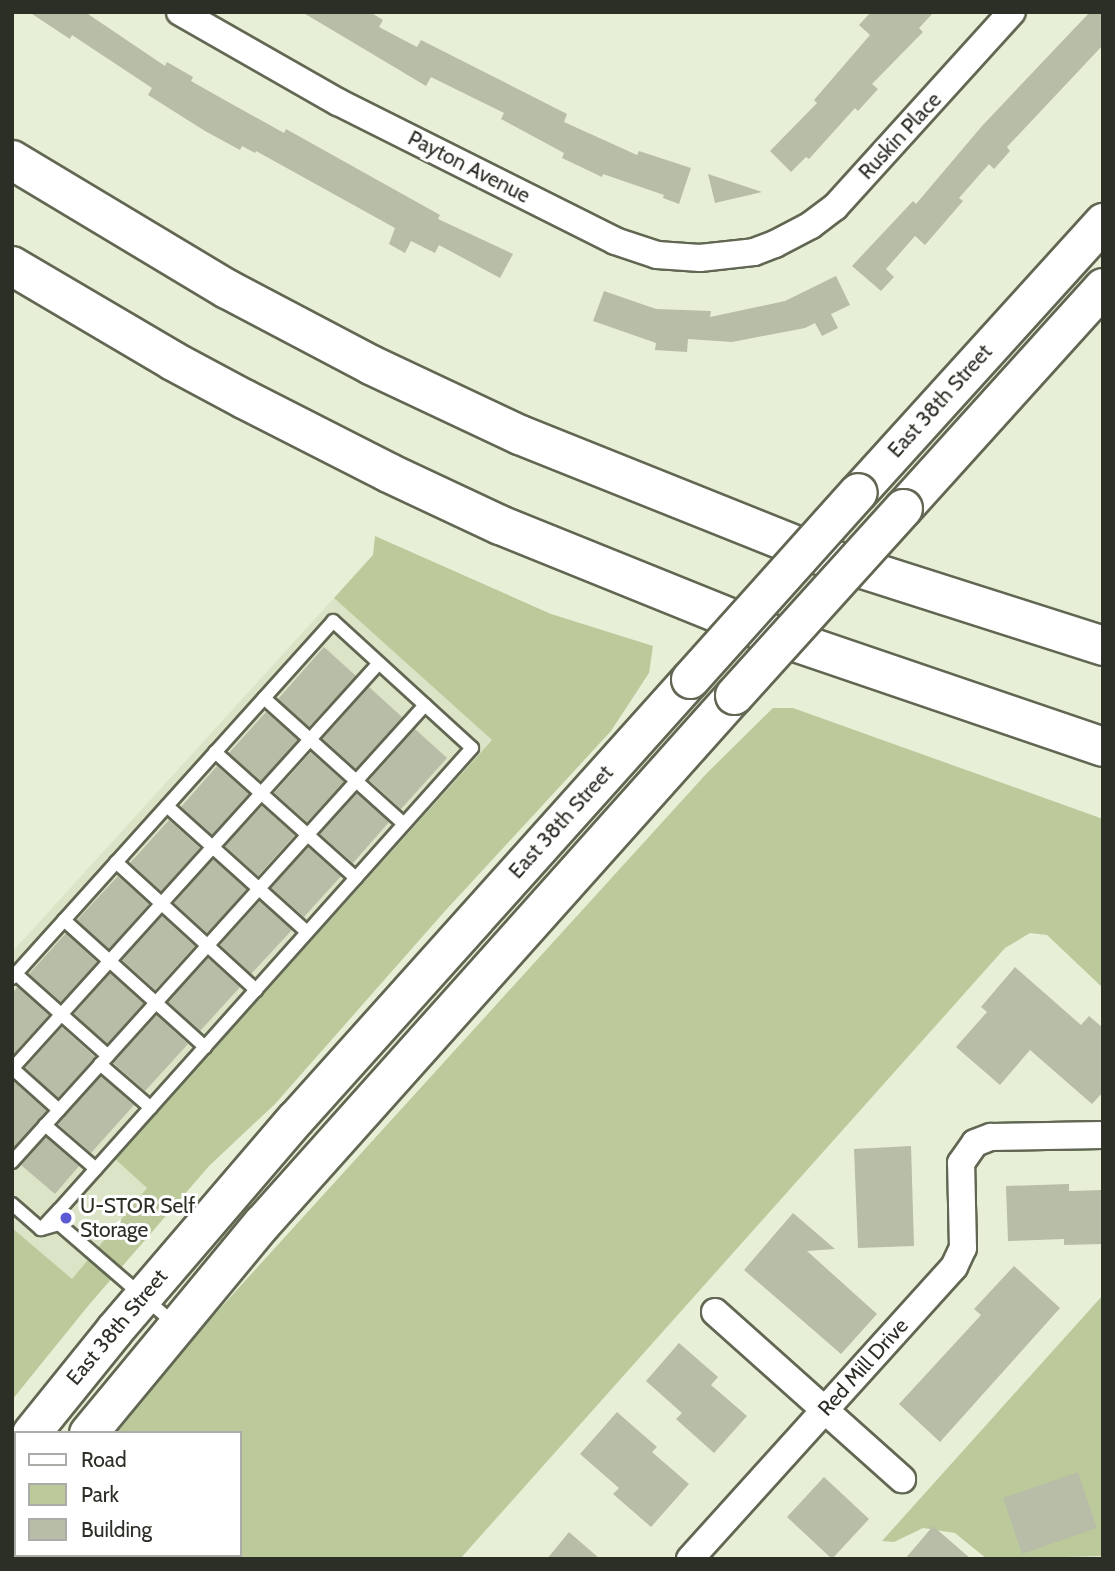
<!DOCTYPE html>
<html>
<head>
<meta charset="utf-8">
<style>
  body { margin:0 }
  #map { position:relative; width:1115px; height:1571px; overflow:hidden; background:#e8efd7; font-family:Cabin,sans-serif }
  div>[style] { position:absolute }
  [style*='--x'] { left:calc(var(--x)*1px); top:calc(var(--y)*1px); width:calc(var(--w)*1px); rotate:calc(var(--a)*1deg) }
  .built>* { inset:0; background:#dbe4c6 }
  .green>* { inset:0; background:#bcc99b }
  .building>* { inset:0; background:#b7bda6 }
  .roads { filter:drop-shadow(2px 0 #616752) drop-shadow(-2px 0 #616752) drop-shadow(0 2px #616752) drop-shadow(0 -2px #616752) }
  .service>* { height:12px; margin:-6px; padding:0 6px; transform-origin:6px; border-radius:6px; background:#fff }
  .minor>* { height:26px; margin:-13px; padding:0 13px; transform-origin:13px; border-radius:13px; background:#fff }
  .secondary>* { height:37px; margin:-18.5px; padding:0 18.5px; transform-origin:18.5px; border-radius:18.5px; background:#fff }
  .motorway>* { height:38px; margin:-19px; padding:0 19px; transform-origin:19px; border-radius:19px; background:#fff }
  .bridges { filter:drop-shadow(2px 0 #616752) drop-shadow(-2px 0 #616752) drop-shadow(0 2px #616752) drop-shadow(0 -2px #616752) }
  .secondary-bridge>* { height:37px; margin:-18.5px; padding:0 18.5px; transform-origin:18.5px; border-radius:18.5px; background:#fff }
  .dots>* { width:19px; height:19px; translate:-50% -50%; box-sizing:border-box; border:4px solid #fff; border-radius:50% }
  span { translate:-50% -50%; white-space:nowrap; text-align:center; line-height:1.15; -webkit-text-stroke:6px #fff; paint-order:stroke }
  .street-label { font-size:21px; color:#2c2f26 }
  .poi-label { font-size:21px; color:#2c2f26 }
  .left { translate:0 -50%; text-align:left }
  .frame { position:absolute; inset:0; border:14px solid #2c2f26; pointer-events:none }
  .legend { position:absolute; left:14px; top:1431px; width:228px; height:126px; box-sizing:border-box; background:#fff; border:2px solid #abaca8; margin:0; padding:9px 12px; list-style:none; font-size:21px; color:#2c2f26 }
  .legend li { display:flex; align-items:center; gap:14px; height:35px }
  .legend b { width:35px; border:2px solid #abaca8 }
</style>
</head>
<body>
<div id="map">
  <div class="built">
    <div style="clip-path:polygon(334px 598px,492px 740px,115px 1159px,147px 1188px,71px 1280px,12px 1228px,12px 952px)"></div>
    <div style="clip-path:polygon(18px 1555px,151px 1555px,156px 1559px,15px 1559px)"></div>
  </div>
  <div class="green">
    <div style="clip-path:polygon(375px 536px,551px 614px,653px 646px,649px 673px,611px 731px,445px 911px,275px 1104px,209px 1166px,88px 1306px,12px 1400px,12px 1228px,72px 1279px,147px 1188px,115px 1159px,492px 740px,334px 598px,373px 555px)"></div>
    <div style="clip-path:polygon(773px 708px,793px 708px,1103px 819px,1103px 988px,1047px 935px,1030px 933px,1005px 948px,460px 1559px,156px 1559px,151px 1555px,240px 1555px,240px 1433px,115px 1433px,164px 1370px,707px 773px)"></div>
    <div style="clip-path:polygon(1103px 1295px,1103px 1556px,987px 1559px,955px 1533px,923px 1528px,894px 1542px,882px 1541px)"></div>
  </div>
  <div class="building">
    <div style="clip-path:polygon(29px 12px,85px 12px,165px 66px,167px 62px,193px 77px,191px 81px,221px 98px,284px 133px,286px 129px,440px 215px,438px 219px,513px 254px,500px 278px,439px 245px,435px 253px,411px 241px,405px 253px,389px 244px,395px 228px,256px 151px,255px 153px,242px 146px,240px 150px,205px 131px,148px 95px,152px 88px,72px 35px,70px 39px)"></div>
    <div style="clip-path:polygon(302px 12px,370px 12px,383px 20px,379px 27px,417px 47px,421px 40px,567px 114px,564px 122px,637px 155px,639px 151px,691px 168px,679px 204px,663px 198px,664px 195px,603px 174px,602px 177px,562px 158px,564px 153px,501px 119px,504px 113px,431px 77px,426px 86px)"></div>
    <div style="clip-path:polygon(871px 12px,934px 12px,919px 28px,923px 32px,872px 84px,878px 89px,858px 111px,855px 108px,809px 159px,806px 157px,791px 172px,770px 151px,817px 103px,814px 100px,870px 35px,859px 25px)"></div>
    <div style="clip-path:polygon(1090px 12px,1103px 12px,1103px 45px,1007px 147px,1010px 151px,994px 169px,989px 164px,959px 198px,963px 201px,925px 245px,915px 236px,886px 269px,894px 277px,881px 291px,852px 266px,913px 201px,916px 204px,982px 126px)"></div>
    <div style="clip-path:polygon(708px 174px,762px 192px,715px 203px)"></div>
    <div style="clip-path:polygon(836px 276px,850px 305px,831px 314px,838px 328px,822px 336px,815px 323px,805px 328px,732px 342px,688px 339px,687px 352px,655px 350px,656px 343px,593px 321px,604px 291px,656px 309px,711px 311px,710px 317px,785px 301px)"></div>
    <div style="clip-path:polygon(324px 647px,356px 676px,309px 727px,278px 699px)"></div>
    <div style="clip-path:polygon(369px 687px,402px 717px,356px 769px,322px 739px)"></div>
    <div style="clip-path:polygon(266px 712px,298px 740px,261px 781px,229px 753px)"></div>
    <div style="clip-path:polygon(415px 729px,447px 758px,401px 809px,369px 780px)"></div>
    <div style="clip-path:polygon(311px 752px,344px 782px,307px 822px,274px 793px)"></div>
    <div style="clip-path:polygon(217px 766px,249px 794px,212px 835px,181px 807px)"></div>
    <div style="clip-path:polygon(357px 793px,389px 822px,353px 863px,320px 834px)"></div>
    <div style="clip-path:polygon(262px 806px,295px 835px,258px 876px,225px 846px)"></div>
    <div style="clip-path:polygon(169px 820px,200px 848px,161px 891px,130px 863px)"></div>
    <div style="clip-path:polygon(308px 847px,341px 876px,304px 917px,271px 888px)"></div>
    <div style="clip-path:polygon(213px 859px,247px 889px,207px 933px,174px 903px)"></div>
    <div style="clip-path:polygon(118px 876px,149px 904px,109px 949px,77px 920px)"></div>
    <div style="clip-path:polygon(260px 901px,292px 930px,251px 974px,220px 945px)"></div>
    <div style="clip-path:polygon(162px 916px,195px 946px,155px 990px,122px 960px)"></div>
    <div style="clip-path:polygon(66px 933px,97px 962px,61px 1002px,29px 974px)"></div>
    <div style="clip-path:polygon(208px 958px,240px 987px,200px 1031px,168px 1002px)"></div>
    <div style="clip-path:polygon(1015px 967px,1081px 1025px,1089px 1016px,1103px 1028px,1103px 1092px,1092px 1104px,1030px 1050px,1000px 1085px,956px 1047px,987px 1012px,981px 1007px)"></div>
    <div style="clip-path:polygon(110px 973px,144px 1003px,107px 1044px,74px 1014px)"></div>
    <div style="clip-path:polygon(18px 987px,49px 1015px,12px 1056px,12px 993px)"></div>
    <div style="clip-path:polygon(157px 1015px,188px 1044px,145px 1091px,113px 1063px)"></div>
    <div style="clip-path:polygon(62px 1027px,95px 1057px,58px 1098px,25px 1068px)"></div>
    <div style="clip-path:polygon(101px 1076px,134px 1105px,91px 1153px,58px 1124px)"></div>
    <div style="clip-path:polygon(12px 1080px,47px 1111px,12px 1149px)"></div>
    <div style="clip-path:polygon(46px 1137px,79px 1166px,55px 1194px,21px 1165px)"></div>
    <div style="clip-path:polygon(911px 1146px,914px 1246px,858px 1248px,854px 1149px)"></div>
    <div style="clip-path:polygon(1069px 1184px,1069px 1191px,1103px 1190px,1103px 1244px,1064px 1245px,1064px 1239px,1008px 1241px,1006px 1186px)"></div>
    <div style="clip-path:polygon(793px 1213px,835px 1249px,807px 1251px,877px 1314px,841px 1354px,744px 1270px)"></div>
    <div style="clip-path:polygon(1014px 1266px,1060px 1308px,940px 1442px,899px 1404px,981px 1315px,974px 1309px)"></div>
    <div style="clip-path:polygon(679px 1343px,718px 1377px,711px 1385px,747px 1416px,714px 1453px,676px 1419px,682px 1413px,646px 1381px)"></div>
    <div style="clip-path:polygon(617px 1412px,657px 1447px,652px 1452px,689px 1484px,651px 1527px,613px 1494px,619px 1488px,580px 1454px)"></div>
    <div style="clip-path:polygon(1078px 1472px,1097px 1528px,1022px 1554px,1003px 1498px)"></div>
    <div style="clip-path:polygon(824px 1477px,869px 1519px,832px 1559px,787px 1517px)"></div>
    <div style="clip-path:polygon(933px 1526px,971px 1559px,905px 1559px)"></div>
    <div style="clip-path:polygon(569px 1532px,600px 1559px,547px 1559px)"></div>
  </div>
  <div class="roads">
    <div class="service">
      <div style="--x:264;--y:698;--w:188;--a:42"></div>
      <div style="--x:215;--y:752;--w:189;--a:41.8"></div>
      <div style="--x:167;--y:806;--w:188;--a:42"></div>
      <div style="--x:116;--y:862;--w:190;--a:42.4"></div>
      <div style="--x:64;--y:920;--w:190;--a:42"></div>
      <div style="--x:16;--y:974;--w:123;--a:41.7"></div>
      <div style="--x:12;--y:978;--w:480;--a:-48"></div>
      <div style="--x:333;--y:621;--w:188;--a:42.4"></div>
      <div style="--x:472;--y:748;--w:620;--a:131.79"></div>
      <div style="--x:100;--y:1064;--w:67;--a:40.8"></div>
      <div style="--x:12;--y:1068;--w:63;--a:41.8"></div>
      <div style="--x:12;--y:1069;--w:547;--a:-47.89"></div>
      <div style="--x:45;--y:1125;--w:67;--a:40.8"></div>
      <div style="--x:12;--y:1162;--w:616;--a:-47.9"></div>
      <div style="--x:12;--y:1204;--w:38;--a:41"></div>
      <div style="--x:59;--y:1224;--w:19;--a:164"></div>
      <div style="--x:41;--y:1229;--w:26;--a:-47"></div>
      <div style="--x:59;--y:1210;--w:14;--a:90"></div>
      <div style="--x:59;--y:1224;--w:153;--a:40.8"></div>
    </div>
    <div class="minor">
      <div style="--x:180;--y:12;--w:182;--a:29.7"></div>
      <div style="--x:338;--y:102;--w:310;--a:26.6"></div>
      <div style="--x:615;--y:241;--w:44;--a:18.4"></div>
      <div style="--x:657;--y:255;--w:43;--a:4"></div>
      <div style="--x:700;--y:258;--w:54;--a:-6.3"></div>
      <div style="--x:754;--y:252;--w:22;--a:-21"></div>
      <div style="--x:775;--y:244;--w:41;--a:-27.8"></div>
      <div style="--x:811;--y:225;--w:30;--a:-37"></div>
      <div style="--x:835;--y:207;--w:263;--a:-47.8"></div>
      <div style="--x:715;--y:1312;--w:251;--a:41.8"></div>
      <div style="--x:690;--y:1559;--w:394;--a:-47.9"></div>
      <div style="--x:954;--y:1267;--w:21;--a:-65"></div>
      <div style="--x:963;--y:1248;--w:85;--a:-91.3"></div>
      <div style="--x:961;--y:1163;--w:24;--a:-55"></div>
      <div style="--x:975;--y:1143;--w:17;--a:-21"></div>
      <div style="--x:991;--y:1137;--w:112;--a:-1"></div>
    </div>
    <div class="secondary">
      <div style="--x:858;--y:492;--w:365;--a:-47.8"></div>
      <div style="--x:903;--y:508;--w:298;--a:-47.9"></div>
      <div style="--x:31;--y:1433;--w:132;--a:-51.1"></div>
      <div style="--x:114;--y:1330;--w:279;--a:-49.4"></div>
      <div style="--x:296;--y:1118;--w:590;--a:-48.09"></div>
      <div style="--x:88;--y:1433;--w:273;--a:-50.4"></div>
      <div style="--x:262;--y:1223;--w:708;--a:-48.21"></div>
      <div style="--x:12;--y:1527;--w:6;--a:-45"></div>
    </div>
    <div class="motorway">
      <div style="--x:12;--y:160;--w:251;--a:31"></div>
      <div style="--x:227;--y:289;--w:163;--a:27.8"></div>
      <div style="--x:371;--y:365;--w:165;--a:25.2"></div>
      <div style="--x:520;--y:435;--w:332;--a:21.8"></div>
      <div style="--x:828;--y:558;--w:289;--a:17.7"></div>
      <div style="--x:12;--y:266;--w:187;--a:30.5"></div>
      <div style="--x:173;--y:361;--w:81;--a:28.2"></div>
      <div style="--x:244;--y:399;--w:163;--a:27"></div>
      <div style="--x:389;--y:473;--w:123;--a:25.1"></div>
      <div style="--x:500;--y:525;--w:280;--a:22"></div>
      <div style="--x:760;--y:630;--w:362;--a:18.8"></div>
    </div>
  </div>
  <div class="bridges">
    <div class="secondary-bridge">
      <div style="--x:690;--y:679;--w:251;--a:-48.1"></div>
      <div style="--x:734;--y:695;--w:252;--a:-47.9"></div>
    </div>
  </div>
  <div class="dots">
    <div style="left:66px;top:1218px;background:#5b5ad2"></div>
  </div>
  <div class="street-label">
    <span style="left:900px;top:136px;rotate:-47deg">Ruskin Place</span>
    <span style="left:469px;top:167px;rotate:27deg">Payton Avenue</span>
    <span style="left:940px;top:401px;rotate:-48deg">East 38th Street</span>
    <span style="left:561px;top:822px;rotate:-48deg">East 38th Street</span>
    <span style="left:117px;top:1327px;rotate:-50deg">East 38th Street</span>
    <span style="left:863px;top:1367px;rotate:-48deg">Red Mill Drive</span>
  </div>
  <div class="poi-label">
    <span class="left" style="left:80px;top:1218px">U-STOR Self<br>Storage</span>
  </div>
  <div class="frame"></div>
  <ul class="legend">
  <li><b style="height:9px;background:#fff"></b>Road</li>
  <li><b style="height:19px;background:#bcc99b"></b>Park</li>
  <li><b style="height:19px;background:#b7bda6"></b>Building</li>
  </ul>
</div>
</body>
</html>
